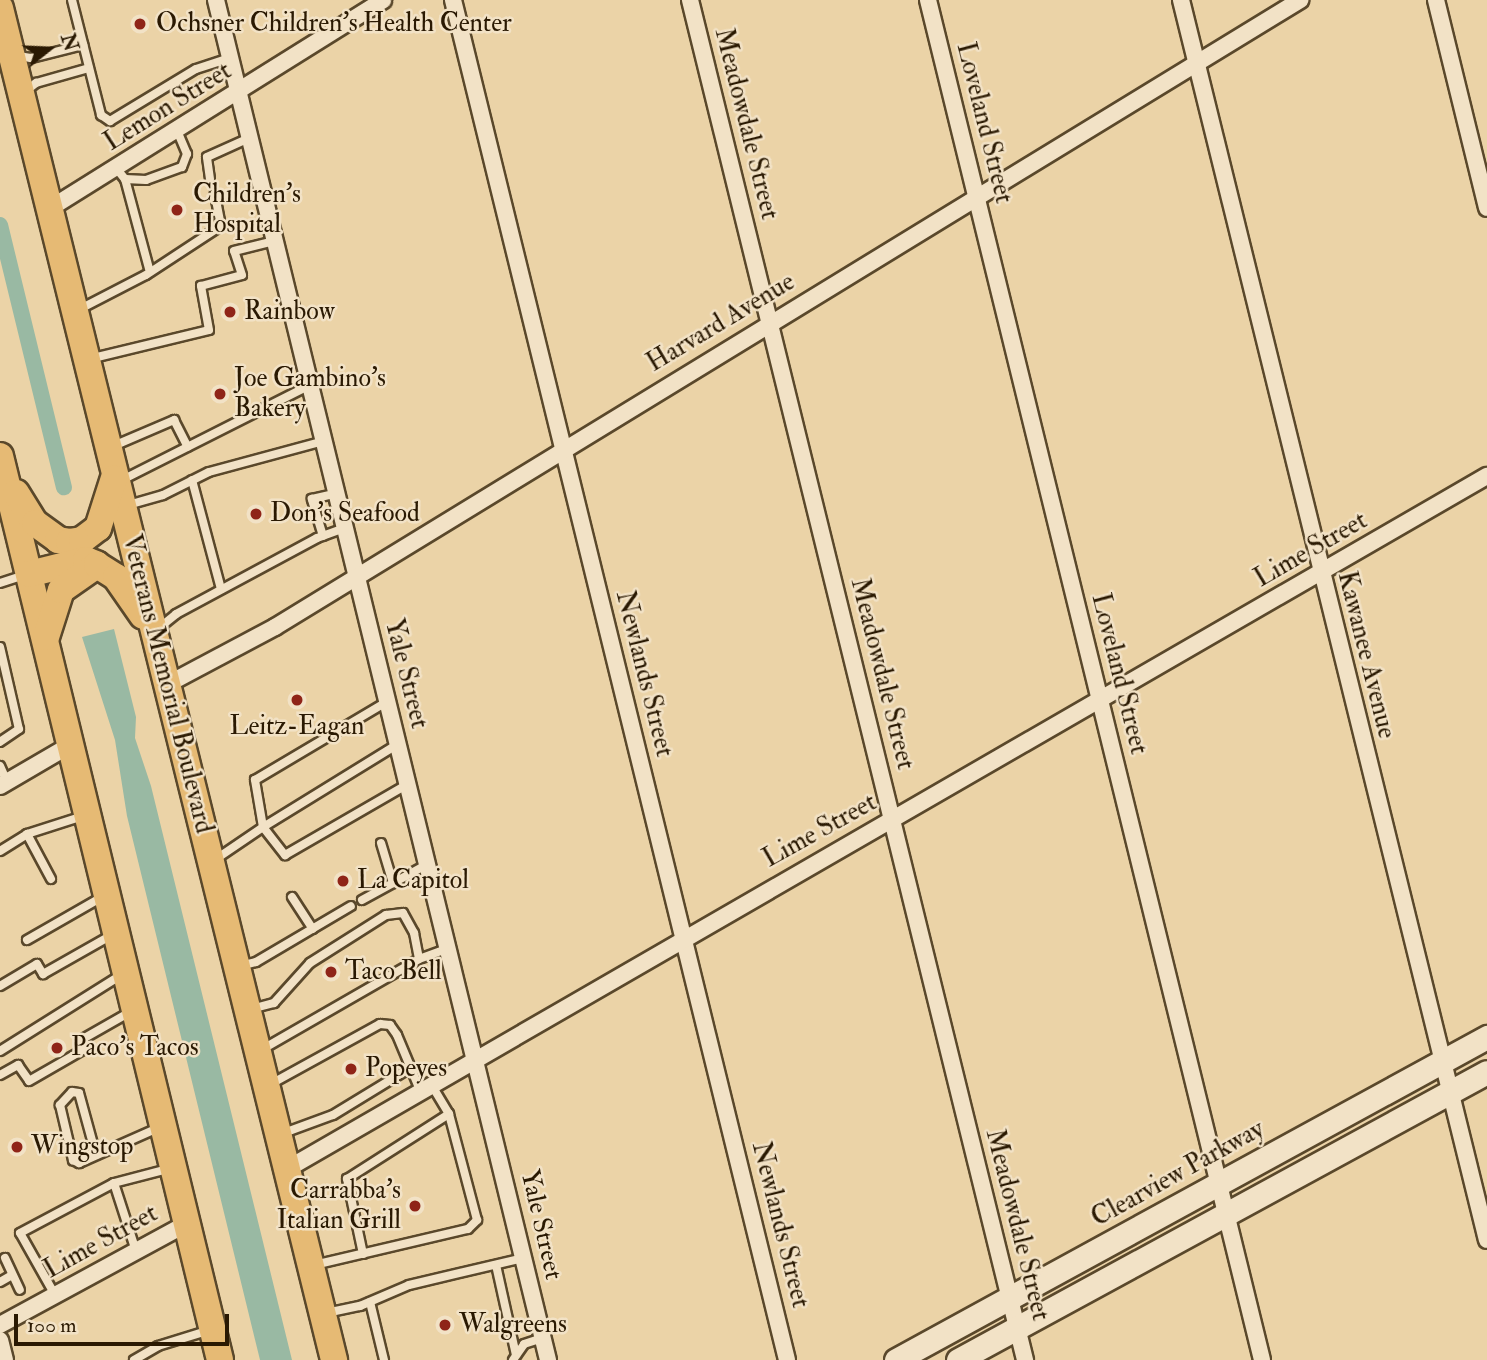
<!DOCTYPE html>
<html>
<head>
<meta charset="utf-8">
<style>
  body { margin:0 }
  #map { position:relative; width:1487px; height:1360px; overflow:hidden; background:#ebd3a7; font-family:"IM FELL Double Pica",serif }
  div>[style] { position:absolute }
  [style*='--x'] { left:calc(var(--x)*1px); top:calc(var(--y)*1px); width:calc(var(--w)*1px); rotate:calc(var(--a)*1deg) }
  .water>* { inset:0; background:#99b9a3 }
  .canal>* { height:16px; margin:-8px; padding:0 8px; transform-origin:8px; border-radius:8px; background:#99b9a3 }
  .roads { filter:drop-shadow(2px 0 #5a482b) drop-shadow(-2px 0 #5a482b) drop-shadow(0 2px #5a482b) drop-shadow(0 -2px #5a482b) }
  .lane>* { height:8px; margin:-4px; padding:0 4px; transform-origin:4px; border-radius:4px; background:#f2e2c6 }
  .street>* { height:16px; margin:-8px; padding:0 8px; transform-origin:8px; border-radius:8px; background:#f2e2c6 }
  .secondary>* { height:23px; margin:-11.5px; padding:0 11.5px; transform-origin:11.5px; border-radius:11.5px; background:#f2e2c6 }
  .primary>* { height:26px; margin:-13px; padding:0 13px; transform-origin:13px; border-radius:13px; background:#e6ba74 }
  .dots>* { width:19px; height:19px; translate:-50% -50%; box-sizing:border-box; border:4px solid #f2e2c6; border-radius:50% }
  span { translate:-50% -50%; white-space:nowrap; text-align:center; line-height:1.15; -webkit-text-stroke:5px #f2e2c6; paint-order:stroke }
  .poi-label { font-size:26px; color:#2a1902 }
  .left { translate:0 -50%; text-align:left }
  .right { translate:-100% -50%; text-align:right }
  .street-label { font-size:26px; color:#2a1902 }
  .north { position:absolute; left:14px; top:14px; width:70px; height:70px; -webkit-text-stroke:5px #f2e2c6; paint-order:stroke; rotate:72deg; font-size:19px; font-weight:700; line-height:28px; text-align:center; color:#2a1902 }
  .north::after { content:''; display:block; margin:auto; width:24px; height:32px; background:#2a1902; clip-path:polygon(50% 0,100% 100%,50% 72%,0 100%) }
  .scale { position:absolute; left:14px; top:1314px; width:215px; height:32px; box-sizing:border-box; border:4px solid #2a1902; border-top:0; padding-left:9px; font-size:21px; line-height:24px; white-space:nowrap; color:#2a1902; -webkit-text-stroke:5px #f2e2c6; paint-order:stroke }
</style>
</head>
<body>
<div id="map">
  <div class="water">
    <div style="clip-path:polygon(114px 629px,136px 717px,135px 738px,151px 786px,292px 1360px,260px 1360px,127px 816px,115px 740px,82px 637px)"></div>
  </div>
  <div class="canal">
    <div style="--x:0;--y:225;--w:270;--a:76.3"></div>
  </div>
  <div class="roads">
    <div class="lane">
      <div style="--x:72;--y:0;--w:119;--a:75.8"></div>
      <div style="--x:101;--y:115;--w:11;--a:34"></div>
      <div style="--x:110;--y:121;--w:100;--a:-31.2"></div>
      <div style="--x:196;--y:69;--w:36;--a:-18"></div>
      <div style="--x:18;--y:56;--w:13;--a:9"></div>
      <div style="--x:31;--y:58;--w:54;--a:-14"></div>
      <div style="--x:26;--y:91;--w:13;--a:-39"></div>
      <div style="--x:36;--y:83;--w:55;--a:-15.8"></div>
      <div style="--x:116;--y:168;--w:14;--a:51"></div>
      <div style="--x:125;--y:179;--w:96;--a:75"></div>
      <div style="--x:125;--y:179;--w:21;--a:3"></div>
      <div style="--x:146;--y:180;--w:38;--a:-20"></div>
      <div style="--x:182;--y:167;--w:14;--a:-69"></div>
      <div style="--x:187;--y:154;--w:25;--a:-113"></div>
      <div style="--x:210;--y:179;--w:22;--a:-98"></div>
      <div style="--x:207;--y:157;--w:46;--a:-24.3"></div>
      <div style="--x:80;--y:309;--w:74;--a:-27.3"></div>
      <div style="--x:146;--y:275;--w:90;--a:-33.2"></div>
      <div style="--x:221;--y:226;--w:33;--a:-101"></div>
      <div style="--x:89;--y:359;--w:123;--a:-13.6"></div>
      <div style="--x:209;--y:330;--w:45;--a:-100.3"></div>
      <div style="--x:201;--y:286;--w:42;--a:-15"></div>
      <div style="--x:242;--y:275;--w:25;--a:-108"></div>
      <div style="--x:234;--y:251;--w:41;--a:-14"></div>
      <div style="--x:111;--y:447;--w:69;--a:-23.2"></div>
      <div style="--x:174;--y:420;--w:30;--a:63"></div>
      <div style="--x:122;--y:480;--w:211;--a:-26.8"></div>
      <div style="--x:192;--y:480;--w:113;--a:75.1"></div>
      <div style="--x:128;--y:505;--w:36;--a:-16"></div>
      <div style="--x:163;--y:495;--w:51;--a:-26.6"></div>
      <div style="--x:209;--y:472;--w:119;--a:-15.1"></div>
      <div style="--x:323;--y:536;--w:39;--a:-107"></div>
      <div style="--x:312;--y:499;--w:26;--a:-13"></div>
      <div style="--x:0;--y:583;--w:25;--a:-18"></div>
      <div style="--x:159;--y:628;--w:22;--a:-39"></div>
      <div style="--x:176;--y:614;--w:160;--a:-28.3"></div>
      <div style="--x:317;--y:538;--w:30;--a:-20"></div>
      <div style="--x:0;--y:647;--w:84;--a:77"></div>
      <div style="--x:19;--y:729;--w:23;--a:146"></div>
      <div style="--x:398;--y:744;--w:158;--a:148.4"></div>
      <div style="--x:263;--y:827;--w:36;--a:52"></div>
      <div style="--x:285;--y:855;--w:142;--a:-30"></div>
      <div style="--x:0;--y:766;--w:17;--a:66"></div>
      <div style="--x:27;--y:834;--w:59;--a:-17.8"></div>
      <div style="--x:381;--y:843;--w:42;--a:73.3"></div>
      <div style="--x:0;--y:851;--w:32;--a:-32"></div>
      <div style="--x:27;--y:834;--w:51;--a:61.9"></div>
      <div style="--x:216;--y:859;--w:57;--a:-34.2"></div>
      <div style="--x:263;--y:827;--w:48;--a:-99.7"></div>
      <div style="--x:255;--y:780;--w:155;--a:-30.7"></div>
      <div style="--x:292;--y:897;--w:38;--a:57"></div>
      <div style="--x:362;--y:900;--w:75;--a:-28.6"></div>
      <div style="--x:27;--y:940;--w:86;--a:-29.8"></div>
      <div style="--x:239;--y:966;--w:17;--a:-13"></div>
      <div style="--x:256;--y:962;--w:110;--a:-30.5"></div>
      <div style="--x:0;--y:986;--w:43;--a:-30.7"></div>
      <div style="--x:37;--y:964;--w:12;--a:59"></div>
      <div style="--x:43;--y:974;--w:79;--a:-29.5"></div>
      <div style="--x:251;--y:1009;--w:24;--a:-15"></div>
      <div style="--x:274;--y:1003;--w:54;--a:-48"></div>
      <div style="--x:310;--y:963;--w:90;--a:-32.3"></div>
      <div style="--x:386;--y:915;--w:17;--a:-7"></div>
      <div style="--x:403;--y:913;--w:23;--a:61"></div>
      <div style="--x:414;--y:933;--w:26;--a:79"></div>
      <div style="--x:261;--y:1050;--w:182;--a:-29.9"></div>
      <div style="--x:419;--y:959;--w:32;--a:-20"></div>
      <div style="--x:0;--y:1051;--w:143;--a:-32.1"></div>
      <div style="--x:0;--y:1075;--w:21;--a:-29"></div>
      <div style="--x:18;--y:1065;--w:19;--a:55"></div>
      <div style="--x:29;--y:1081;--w:62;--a:-29.9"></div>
      <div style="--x:83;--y:1050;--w:10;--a:-101"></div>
      <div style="--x:81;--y:1040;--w:56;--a:-29.7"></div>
      <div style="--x:269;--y:1085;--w:127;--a:-28.8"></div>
      <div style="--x:380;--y:1024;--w:10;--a:6"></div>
      <div style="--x:390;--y:1025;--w:12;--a:55"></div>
      <div style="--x:397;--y:1035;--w:60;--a:67.3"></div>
      <div style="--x:281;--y:1134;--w:55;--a:-20.1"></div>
      <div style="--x:333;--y:1115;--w:90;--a:-31.4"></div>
      <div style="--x:96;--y:1155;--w:64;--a:-105.3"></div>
      <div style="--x:79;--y:1093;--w:7;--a:-172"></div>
      <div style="--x:72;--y:1092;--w:18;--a:133"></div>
      <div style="--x:60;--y:1105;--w:57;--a:76.7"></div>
      <div style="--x:73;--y:1160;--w:7;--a:27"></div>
      <div style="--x:79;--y:1163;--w:86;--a:-23.9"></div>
      <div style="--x:114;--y:1183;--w:71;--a:72.1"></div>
      <div style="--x:363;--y:1254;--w:77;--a:-102"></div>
      <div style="--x:347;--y:1179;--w:121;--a:-32.5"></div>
      <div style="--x:5;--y:1258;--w:35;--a:65"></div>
      <div style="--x:314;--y:1265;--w:158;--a:-13.2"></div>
      <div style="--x:468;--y:1229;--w:13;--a:-45"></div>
      <div style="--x:477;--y:1220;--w:110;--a:-104.8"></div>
      <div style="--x:449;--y:1114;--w:35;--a:-121"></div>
      <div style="--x:496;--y:1265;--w:92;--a:77.5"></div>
      <div style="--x:0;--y:1282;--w:14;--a:-30"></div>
      <div style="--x:55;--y:1295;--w:71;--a:-119.4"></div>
      <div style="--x:20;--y:1233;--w:106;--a:-28"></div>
      <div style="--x:114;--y:1183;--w:56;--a:-14.5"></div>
      <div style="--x:370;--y:1302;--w:60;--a:76.4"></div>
      <div style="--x:326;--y:1313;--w:35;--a:-12"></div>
      <div style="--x:360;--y:1306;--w:53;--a:-23.2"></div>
      <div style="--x:409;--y:1285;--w:117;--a:-13.3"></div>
      <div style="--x:134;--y:1360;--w:28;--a:-30"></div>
      <div style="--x:158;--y:1346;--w:54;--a:-17.1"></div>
      <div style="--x:513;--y:1360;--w:19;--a:-55"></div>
      <div style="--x:524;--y:1344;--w:19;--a:-18"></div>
    </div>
    <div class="street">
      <div style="--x:216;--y:0;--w:1400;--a:76.28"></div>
      <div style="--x:453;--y:0;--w:1400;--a:76.2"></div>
      <div style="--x:690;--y:0;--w:1401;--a:76.16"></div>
      <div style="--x:928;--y:0;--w:1400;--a:76.2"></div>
      <div style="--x:1181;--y:0;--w:1277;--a:76.14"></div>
      <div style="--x:1436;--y:0;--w:214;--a:76.2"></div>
      <div style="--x:49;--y:209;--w:394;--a:-32"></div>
      <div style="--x:166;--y:685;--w:123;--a:-28"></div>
      <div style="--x:275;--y:627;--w:1202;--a:-31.45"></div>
      <div style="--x:0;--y:786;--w:83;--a:-30.3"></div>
      <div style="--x:287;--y:1169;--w:1386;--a:-30.01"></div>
      <div style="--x:0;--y:1325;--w:214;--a:-28.5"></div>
      <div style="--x:0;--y:1340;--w:21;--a:76"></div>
    </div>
    <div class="secondary">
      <div style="--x:896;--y:1360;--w:674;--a:-28.66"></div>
      <div style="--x:958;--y:1360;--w:602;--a:-28.56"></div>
    </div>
    <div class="primary">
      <div style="--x:0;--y:8;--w:1393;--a:76.12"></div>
      <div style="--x:0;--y:456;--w:930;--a:76.32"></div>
      <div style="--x:16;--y:493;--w:36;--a:58"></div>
      <div style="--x:35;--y:523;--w:29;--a:36"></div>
      <div style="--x:58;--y:540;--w:11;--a:10"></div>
      <div style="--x:69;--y:542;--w:13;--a:-9"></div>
      <div style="--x:82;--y:540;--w:20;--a:-37"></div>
      <div style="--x:98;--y:528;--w:52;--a:-72.3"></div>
      <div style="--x:29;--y:574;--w:59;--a:-13.8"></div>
      <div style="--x:86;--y:560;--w:11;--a:22"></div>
      <div style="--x:46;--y:637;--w:49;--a:-72.3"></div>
      <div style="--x:61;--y:590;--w:44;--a:-34.8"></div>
      <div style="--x:97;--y:565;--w:22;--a:32"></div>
      <div style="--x:116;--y:577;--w:47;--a:55.3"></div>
    </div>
  </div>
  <div class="dots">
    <div style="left:140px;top:24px;background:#8f2418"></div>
    <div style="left:177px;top:210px;background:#8f2418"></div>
    <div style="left:230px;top:312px;background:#8f2418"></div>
    <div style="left:220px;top:394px;background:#8f2418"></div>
    <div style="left:256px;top:514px;background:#8f2418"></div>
    <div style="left:297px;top:700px;background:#8f2418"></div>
    <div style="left:343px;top:881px;background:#8f2418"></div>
    <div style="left:331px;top:972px;background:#8f2418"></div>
    <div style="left:57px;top:1048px;background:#8f2418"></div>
    <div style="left:351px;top:1069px;background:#8f2418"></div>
    <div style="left:17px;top:1147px;background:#8f2418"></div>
    <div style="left:415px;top:1206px;background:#8f2418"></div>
    <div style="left:445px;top:1325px;background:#8f2418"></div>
  </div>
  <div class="poi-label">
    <span class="left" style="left:156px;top:24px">Ochsner Children's Health Center</span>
    <span class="left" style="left:193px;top:210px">Children's<br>Hospital</span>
    <span class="left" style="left:244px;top:312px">Rainbow</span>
    <span class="left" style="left:234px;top:394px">Joe Gambino's<br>Bakery</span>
    <span class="left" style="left:270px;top:514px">Don's Seafood</span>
    <span style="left:297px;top:727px">Leitz-Eagan</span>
    <span class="left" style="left:357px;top:881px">La Capitol</span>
    <span class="left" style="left:345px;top:972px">Taco Bell</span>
    <span class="left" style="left:71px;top:1048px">Paco's Tacos</span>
    <span class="left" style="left:365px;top:1069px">Popeyes</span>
    <span class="left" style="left:31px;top:1147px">Wingstop</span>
    <span class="right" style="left:401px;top:1206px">Carrabba's<br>Italian Grill</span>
    <span class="left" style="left:459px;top:1325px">Walgreens</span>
  </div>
  <div class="street-label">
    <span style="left:168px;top:107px;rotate:-32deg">Lemon Street</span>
    <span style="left:984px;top:123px;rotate:76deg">Loveland Street</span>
    <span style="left:746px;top:124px;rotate:76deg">Meadowdale Street</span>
    <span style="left:721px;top:323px;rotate:-31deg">Harvard Avenue</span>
    <span style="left:1311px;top:550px;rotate:-30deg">Lime Street</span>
    <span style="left:1366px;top:655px;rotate:76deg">Kawanee Avenue</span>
    <span style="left:406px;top:674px;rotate:76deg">Yale Street</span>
    <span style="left:644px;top:674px;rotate:76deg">Newlands Street</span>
    <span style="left:882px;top:674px;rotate:76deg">Meadowdale Street</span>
    <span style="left:1119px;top:674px;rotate:76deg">Loveland Street</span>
    <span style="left:167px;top:684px;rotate:76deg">Veterans Memorial Boulevard</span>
    <span style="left:820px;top:831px;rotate:-29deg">Lime Street</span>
    <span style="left:1178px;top:1174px;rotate:-29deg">Clearview Parkway</span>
    <span style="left:541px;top:1225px;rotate:77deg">Yale Street</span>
    <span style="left:780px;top:1225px;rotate:76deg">Newlands Street</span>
    <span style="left:1017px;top:1225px;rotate:76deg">Meadowdale Street</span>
    <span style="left:101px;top:1242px;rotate:-29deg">Lime Street</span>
  </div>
  <div class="north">N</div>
  <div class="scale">100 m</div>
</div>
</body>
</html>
